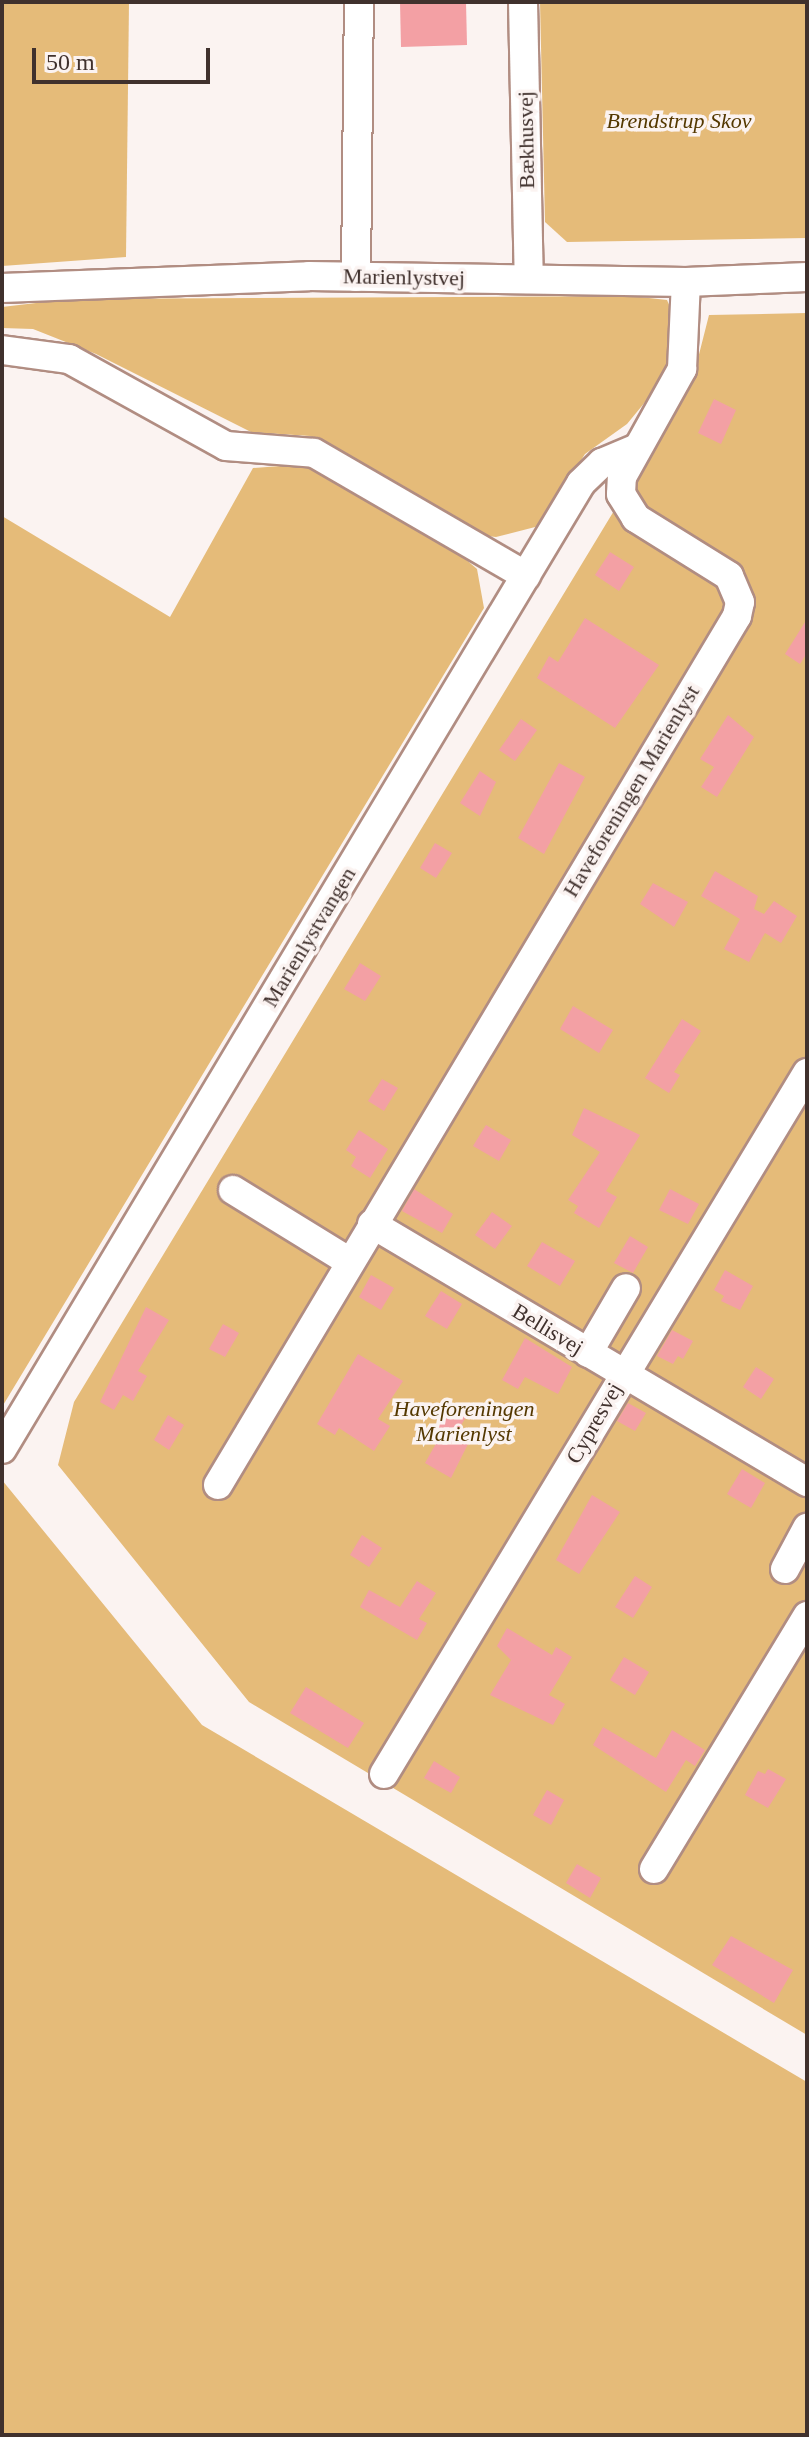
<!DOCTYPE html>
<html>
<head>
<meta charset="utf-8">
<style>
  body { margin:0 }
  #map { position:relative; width:809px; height:2437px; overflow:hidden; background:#fbf3f1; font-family:Georgia,serif }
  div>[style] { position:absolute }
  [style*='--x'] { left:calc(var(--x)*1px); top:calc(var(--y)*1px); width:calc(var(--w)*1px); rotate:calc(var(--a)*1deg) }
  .green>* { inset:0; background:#e5bb79 }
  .building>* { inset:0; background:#f3a0a4 }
  .roads { filter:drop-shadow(2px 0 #b18d82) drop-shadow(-2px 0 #b18d82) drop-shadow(0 2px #b18d82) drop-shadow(0 -2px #b18d82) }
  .minor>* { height:28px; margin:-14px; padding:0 14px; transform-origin:14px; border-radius:14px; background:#fff }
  span { translate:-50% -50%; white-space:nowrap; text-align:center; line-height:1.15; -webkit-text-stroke:7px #fbf3f1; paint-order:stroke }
  .park-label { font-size:22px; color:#543800; font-style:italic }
  .street-label { font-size:22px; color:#40312d }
  .frame { position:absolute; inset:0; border:4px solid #40312d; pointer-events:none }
  .scale { position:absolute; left:32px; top:48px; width:178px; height:36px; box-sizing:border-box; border:4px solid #40312d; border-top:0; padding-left:10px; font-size:24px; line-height:28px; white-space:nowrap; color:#40312d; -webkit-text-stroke:6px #fbf3f1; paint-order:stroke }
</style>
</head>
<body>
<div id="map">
  <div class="green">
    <div style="clip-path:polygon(2px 2px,129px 2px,126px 257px,2px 266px)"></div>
    <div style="clip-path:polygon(540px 2px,807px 2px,807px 238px,567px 242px,545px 222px)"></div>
    <div style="clip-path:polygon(631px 296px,667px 300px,674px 316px,668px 361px,655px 390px,627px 424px,585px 454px,539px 526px,496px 537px,478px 535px,310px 436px,251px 432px,96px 354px,33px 329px,2px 328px,2px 307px,70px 299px)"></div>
    <div style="clip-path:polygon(807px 313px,807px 2035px,249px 1702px,58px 1465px,74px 1402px,692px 382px,709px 315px)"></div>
    <div style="clip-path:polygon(307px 464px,457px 552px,477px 569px,484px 608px,2px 1407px,2px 516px,170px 617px,253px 468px)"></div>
    <div style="clip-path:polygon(2px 1480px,202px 1725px,807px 2082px,807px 2435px,2px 2435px)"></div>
  </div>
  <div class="building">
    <div style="clip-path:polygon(400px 2px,466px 2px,467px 45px,401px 47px)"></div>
    <div style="clip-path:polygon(714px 399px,736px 410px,721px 444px,698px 433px)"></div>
    <div style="clip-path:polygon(610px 552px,634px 567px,619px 591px,595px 575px)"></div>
    <div style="clip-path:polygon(585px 618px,659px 665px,615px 728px,537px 678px,549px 656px,558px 662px)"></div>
    <div style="clip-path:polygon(807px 619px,807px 653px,800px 664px,785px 654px)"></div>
    <div style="clip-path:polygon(728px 715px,754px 737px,717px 797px,701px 787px,714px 767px,700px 759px)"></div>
    <div style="clip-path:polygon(521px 719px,537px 730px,515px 761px,499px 750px)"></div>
    <div style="clip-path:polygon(559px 763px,585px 777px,544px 854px,518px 838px)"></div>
    <div style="clip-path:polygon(480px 771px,496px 782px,480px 816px,460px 803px)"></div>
    <div style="clip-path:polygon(435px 843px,452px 853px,436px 878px,420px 868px)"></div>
    <div style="clip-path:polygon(715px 871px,758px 896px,754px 909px,764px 914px,774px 901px,797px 916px,781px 943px,765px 933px,749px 962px,724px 949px,740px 919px,701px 896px)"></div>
    <div style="clip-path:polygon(653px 883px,688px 902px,674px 927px,640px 904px)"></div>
    <div style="clip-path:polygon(360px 963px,381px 976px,365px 1001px,344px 989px)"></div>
    <div style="clip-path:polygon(573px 1006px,613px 1030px,599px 1053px,560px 1029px)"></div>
    <div style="clip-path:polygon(682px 1019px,701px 1031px,674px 1072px,680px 1075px,669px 1093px,645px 1078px)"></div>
    <div style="clip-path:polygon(382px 1079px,398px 1088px,384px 1111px,368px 1101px)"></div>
    <div style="clip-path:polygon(584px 1108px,640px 1135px,606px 1191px,617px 1197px,599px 1228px,574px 1213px,578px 1206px,568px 1200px,600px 1152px,572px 1135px)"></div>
    <div style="clip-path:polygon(486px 1125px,511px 1140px,499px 1161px,473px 1146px)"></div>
    <div style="clip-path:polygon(359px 1130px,388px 1149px,370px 1178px,351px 1166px,356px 1157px,346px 1150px)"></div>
    <div style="clip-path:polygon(414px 1189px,453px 1214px,442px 1233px,402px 1211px)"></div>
    <div style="clip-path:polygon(670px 1189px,699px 1204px,688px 1224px,659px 1210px)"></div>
    <div style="clip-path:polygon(492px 1212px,512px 1226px,495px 1249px,475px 1235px)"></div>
    <div style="clip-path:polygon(630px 1236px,648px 1247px,633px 1273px,614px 1263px)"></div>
    <div style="clip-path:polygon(542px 1242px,575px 1261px,560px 1286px,527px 1266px)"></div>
    <div style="clip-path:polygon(725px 1270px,753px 1286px,740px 1310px,721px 1301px,724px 1296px,714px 1290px)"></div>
    <div style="clip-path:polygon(371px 1275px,394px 1288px,381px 1310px,359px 1297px)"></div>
    <div style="clip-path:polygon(441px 1291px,462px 1304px,447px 1329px,425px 1316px)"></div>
    <div style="clip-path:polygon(146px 1307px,169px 1320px,138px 1371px,147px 1376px,133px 1401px,123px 1395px,114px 1410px,100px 1402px)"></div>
    <div style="clip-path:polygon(223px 1324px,239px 1333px,225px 1357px,209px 1349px)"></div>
    <div style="clip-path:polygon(672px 1330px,693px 1341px,683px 1359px,678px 1356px,673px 1364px,657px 1356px)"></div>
    <div style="clip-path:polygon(525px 1338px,572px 1367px,558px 1394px,525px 1377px,518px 1389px,502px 1380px)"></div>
    <div style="clip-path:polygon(358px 1354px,403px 1381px,378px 1419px,390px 1426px,374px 1451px,339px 1428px,335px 1435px,317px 1424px)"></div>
    <div style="clip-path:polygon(756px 1367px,774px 1379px,761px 1399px,743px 1387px)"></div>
    <div style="clip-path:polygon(628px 1403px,646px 1413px,635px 1431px,617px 1421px)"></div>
    <div style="clip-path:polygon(447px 1406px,466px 1417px,457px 1432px,470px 1440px,451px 1478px,425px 1463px,438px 1440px,430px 1435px)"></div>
    <div style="clip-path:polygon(168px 1415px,184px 1425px,169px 1450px,154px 1440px)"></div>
    <div style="clip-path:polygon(742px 1469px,765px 1483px,751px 1508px,727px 1494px)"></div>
    <div style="clip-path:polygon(592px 1495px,620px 1512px,579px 1574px,556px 1560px)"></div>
    <div style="clip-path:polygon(362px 1535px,382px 1548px,369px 1567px,350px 1555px)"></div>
    <div style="clip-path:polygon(635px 1576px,652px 1587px,633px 1618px,615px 1607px)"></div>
    <div style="clip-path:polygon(417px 1581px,436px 1593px,419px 1619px,427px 1623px,417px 1640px,360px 1607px,369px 1590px,400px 1607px)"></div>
    <div style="clip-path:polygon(507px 1628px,552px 1655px,556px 1647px,572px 1657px,549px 1695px,565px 1704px,553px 1725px,490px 1695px,511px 1660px,497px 1646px)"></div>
    <div style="clip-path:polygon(624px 1657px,649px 1672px,635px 1695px,610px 1680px)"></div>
    <div style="clip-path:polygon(306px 1687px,364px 1723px,348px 1748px,290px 1713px)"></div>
    <div style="clip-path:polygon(603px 1727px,656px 1758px,672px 1730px,705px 1750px,695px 1766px,686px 1760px,666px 1792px,593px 1745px)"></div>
    <div style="clip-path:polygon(434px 1761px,460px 1777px,451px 1793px,424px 1778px)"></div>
    <div style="clip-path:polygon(768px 1769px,786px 1779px,768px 1808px,745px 1795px,758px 1771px,765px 1774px)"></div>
    <div style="clip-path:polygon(547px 1790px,564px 1800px,551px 1825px,533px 1815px)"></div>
    <div style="clip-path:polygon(577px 1864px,601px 1878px,590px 1898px,566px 1883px)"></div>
    <div style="clip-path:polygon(731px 1936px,793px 1970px,774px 2003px,712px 1965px)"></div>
  </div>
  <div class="roads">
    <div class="minor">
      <div style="--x:523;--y:2;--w:277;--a:88.8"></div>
      <div style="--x:356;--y:277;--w:275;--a:-89.4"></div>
      <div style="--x:2;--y:288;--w:307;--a:-2.2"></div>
      <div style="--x:309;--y:276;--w:377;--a:0.9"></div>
      <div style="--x:686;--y:282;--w:121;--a:-2.4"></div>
      <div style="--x:2;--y:350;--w:68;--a:7.7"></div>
      <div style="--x:69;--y:359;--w:179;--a:29"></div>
      <div style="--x:226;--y:446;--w:88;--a:4.5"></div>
      <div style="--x:314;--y:453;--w:245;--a:30.1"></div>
      <div style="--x:233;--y:1190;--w:137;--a:31.6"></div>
      <div style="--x:372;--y:1224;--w:506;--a:30.67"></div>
      <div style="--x:588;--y:1353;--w:75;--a:-59.7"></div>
      <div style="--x:2;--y:1449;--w:1126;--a:-59.06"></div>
      <div style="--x:581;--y:483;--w:29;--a:-44"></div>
      <div style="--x:602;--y:463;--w:38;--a:-23"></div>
      <div style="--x:218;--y:1485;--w:1012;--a:-59.15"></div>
      <div style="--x:737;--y:616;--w:14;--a:-78"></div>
      <div style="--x:740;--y:602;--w:28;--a:-113"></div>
      <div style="--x:729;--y:576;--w:110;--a:-148.1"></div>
      <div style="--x:636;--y:518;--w:28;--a:-122"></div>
      <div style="--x:621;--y:494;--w:17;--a:-87"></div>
      <div style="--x:622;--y:477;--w:124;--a:-60.9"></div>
      <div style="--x:682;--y:369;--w:87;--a:-87.4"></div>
      <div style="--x:785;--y:1569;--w:47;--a:-61.8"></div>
      <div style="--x:384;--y:1774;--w:819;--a:-58.89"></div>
      <div style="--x:654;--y:1869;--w:296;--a:-58.8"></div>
    </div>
  </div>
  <div class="park-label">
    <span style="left:679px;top:121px">Brendstrup Skov</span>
    <span style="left:464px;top:1421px">Haveforeningen<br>Marienlyst</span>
  </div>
  <div class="street-label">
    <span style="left:526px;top:140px;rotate:-91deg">Bækhusvej</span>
    <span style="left:404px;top:277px;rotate:1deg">Marienlystvej</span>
    <span style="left:631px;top:791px;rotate:-59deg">Haveforeningen Marienlyst</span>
    <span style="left:309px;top:937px;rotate:-59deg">Marienlystvangen</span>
    <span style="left:548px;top:1329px;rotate:31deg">Bellisvej</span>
    <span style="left:594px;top:1423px;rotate:-60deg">Cypresvej</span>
  </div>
  <div class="frame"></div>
  <div class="scale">50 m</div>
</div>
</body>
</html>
